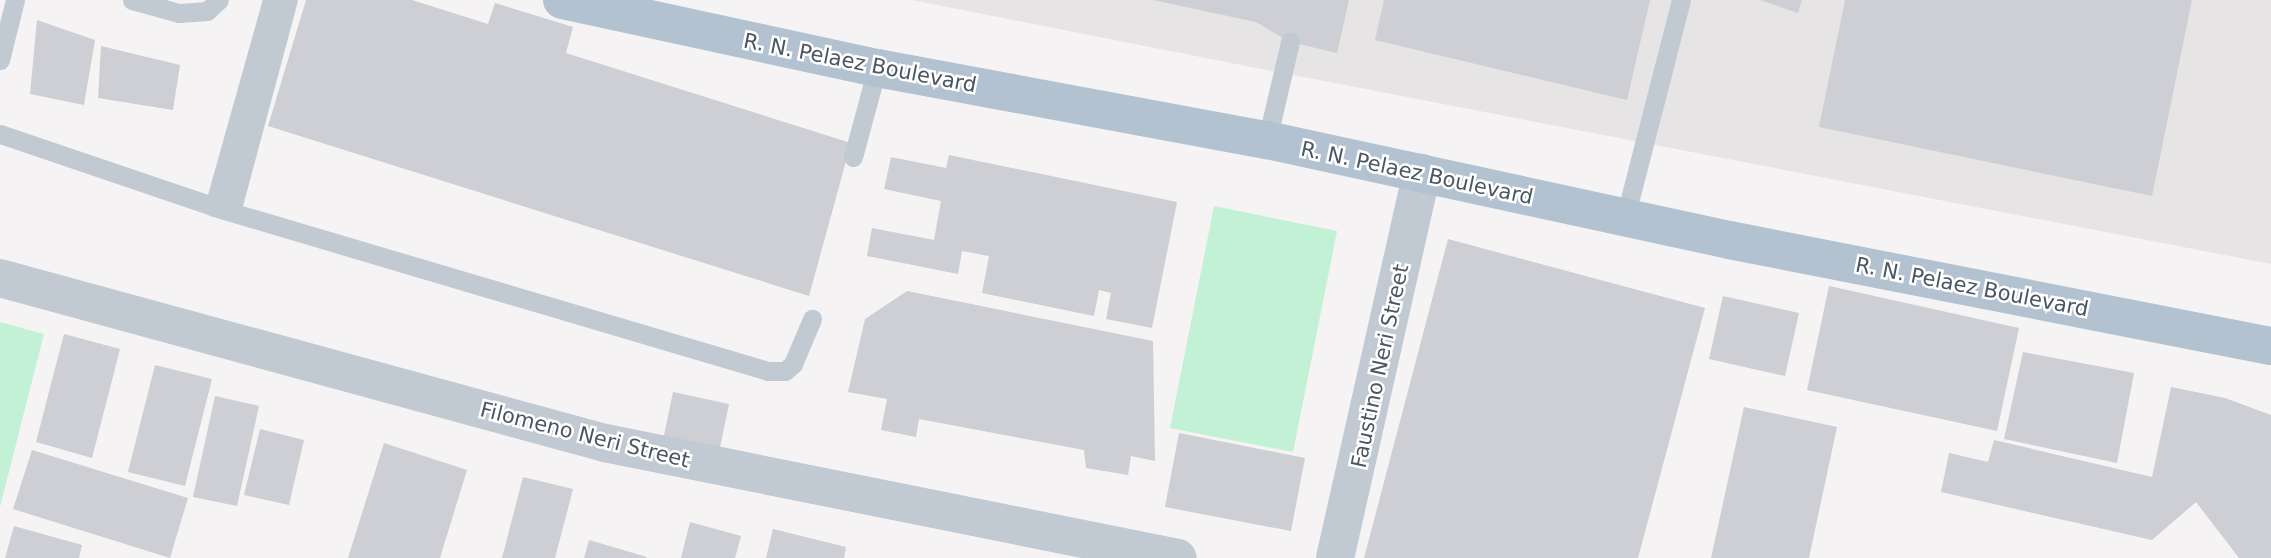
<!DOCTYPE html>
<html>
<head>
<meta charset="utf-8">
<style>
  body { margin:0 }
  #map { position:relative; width:2271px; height:558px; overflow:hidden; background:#f5f3f3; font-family:"DejaVu Sans",sans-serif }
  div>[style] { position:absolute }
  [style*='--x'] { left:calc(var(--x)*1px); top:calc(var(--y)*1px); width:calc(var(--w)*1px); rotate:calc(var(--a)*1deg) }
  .education>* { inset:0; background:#e6e4e5 }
  .green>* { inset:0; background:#c3f1d5 }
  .building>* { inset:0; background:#cdcfd5 }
  .lane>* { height:19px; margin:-9.5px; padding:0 9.5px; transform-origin:9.5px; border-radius:9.5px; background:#c1cad2 }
  .street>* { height:38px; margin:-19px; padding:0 19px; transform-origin:19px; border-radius:19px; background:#c1cad2 }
  .primary>* { height:38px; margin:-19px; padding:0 19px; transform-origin:19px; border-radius:19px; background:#b3c2d1 }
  span { translate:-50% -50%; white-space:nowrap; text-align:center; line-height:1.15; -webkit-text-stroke:5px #fff; paint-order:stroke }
  .street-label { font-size:21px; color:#4a5661 }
</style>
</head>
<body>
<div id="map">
  <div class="education">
    <div style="clip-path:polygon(912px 0,2271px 0,2271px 264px,1231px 63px)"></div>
  </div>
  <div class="green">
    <div style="clip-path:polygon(1214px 206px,1337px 231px,1293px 452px,1170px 428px)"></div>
    <div style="clip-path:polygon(0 322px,44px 334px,0 507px)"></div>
  </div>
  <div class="building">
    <div style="clip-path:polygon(306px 0,412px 0,488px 24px,495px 3px,573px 27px,566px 53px,851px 143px,809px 296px,268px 126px)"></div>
    <div style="clip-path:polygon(1153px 0,1349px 0,1337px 53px,1290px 42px,1256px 22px)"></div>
    <div style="clip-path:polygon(1384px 0,1650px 0,1627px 100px,1375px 40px)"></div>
    <div style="clip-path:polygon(1760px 0,1802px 0,1798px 13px)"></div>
    <div style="clip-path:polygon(1845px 0,2192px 0,2152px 196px,1819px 127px)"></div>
    <div style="clip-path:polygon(37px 20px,95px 40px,84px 105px,30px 94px)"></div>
    <div style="clip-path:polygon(101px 46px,180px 65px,173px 110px,98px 98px)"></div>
    <div style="clip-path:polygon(949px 155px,1177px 202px,1152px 328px,1106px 319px,1111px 293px,1099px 290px,1094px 316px,982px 293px,989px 256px,962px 251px,958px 274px,867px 256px,872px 228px,934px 240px,941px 201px,884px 189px,891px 157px,946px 168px)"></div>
    <div style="clip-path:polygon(1448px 239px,1705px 308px,1638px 558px,1364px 558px)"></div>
    <div style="clip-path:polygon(1829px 286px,2019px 328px,1997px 431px,1807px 390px)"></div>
    <div style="clip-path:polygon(907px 291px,1153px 341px,1155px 461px,1131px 456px,1128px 475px,1086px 468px,1084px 450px,919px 419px,916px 437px,881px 430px,887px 399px,848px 392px,865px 319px)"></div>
    <div style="clip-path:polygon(1723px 296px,1799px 313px,1785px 376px,1709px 359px)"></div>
    <div style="clip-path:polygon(64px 334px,120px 349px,92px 458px,36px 442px)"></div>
    <div style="clip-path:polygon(2023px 352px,2134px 373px,2117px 463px,2004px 439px)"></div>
    <div style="clip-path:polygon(155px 365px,212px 379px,185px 486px,128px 472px)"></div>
    <div style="clip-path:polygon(2171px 387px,2225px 398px,2271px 415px,2271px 558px,2239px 558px,2196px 502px,2152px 540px,1941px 492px,1949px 453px,1988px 462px,1994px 440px,2152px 477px)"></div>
    <div style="clip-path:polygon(673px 392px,729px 404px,718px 457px,662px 445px)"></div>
    <div style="clip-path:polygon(215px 396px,259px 406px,237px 506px,193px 497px)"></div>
    <div style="clip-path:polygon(1744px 407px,1837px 427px,1809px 558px,1711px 558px)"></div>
    <div style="clip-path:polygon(260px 429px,304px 440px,289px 505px,244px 495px)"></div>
    <div style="clip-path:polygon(1179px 433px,1305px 458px,1291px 531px,1165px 507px)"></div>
    <div style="clip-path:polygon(384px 443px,467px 470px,440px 558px,348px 558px)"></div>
    <div style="clip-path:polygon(32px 450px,188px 498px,170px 558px,13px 509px)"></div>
    <div style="clip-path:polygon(523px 477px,573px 489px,555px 558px,502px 558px)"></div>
    <div style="clip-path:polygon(690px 522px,741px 536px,735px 558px,681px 558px)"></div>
    <div style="clip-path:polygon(14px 526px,82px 545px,79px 558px,5px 558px)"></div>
    <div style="clip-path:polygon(773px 529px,846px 547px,844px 558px,766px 558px)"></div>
    <div style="clip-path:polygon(589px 540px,647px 557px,646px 558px,584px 558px)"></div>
  </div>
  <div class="lane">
    <div style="--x:132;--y:0;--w:49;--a:15.5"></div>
    <div style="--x:179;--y:13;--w:28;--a:-4"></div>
    <div style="--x:207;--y:11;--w:16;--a:-43"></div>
    <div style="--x:272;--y:0;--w:215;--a:105.7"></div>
    <div style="--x:214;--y:207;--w:578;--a:16.49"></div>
    <div style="--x:768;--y:371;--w:17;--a:0"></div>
    <div style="--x:785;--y:371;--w:11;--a:-41"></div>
    <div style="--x:793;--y:364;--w:49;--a:-67.1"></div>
    <div style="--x:0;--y:60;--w:62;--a:-76"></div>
    <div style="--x:0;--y:134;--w:225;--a:18.7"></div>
    <div style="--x:1267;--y:140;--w:101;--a:-76.8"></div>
    <div style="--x:853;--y:157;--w:92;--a:-74.9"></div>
    <div style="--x:231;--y:212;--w:220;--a:-75"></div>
    <div style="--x:1625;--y:218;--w:225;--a:-75.6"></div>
  </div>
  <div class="street">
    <div style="--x:0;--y:278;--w:627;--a:15.26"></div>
    <div style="--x:605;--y:443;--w:584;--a:11.35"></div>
    <div style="--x:1335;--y:558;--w:395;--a:-77.3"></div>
  </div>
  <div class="primary">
    <div style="--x:562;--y:0;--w:322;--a:12.2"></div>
    <div style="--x:877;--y:68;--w:397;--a:10.5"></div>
    <div style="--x:1267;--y:140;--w:473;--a:12.2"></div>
    <div style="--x:1729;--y:240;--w:552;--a:11.07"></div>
  </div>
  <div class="street-label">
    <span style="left:860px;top:63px;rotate:11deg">R. N. Pelaez Boulevard</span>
    <span style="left:1417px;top:173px;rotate:12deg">R. N. Pelaez Boulevard</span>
    <span style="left:1972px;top:287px;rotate:11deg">R. N. Pelaez Boulevard</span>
    <span style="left:1380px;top:366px;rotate:-78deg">Faustino Neri Street</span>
    <span style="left:585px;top:435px;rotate:14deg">Filomeno Neri Street</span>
  </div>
</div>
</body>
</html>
